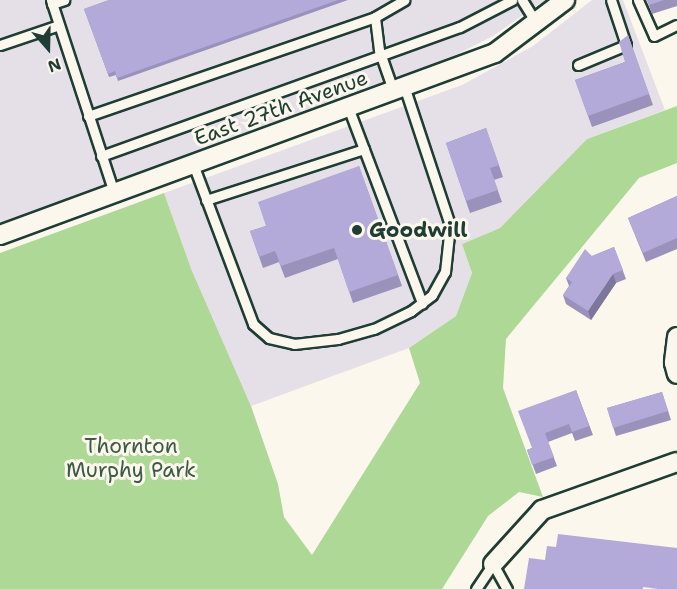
<!DOCTYPE html>
<html>
<head>
<meta charset="utf-8">
<style>
  body { margin:0 }
  #map { position:relative; width:677px; height:589px; overflow:hidden; background:#fbf7ec; font-family:"Shantell Sans",sans-serif }
  div>[style] { position:absolute }
  [style*='--x'] { left:calc(var(--x)*1px); top:calc(var(--y)*1px); width:calc(var(--w)*1px); rotate:calc(var(--a)*1deg) }
  .built>* { inset:0; background:#e5e0e7 }
  .green>* { inset:0; background:#aed895 }
  .roads { filter:drop-shadow(2px 0 #1f3d34) drop-shadow(-2px 0 #1f3d34) drop-shadow(0 2px #1f3d34) drop-shadow(0 -2px #1f3d34) }
  .lane>* { height:9px; margin:-4.5px; padding:0 4.5px; transform-origin:4.5px; border-radius:4.5px; background:#fbf7ec }
  .street>* { height:18px; margin:-9px; padding:0 9px; transform-origin:9px; border-radius:9px; background:#fbf7ec }
  .wall>* { inset:0; background:#9a92bb }
  .shaded-wall>* { inset:0; background:#7d7799 }
  .building>* { inset:0; background:#b3aada }
  .dots>* { width:16px; height:16px; translate:-50% -50%; box-sizing:border-box; border:3px solid #fbf7ec; border-radius:50% }
  span { translate:-50% -50%; white-space:nowrap; text-align:center; line-height:1.15; -webkit-text-stroke:6px #fbf7ec; paint-order:stroke }
  .street-label { font-size:21px; color:#1f3d34 }
  .poi-label { font-size:21px; color:#1f3d34; font-weight:700 }
  .left { translate:0 -50%; text-align:left }
  .park-label { font-size:21px; color:#3c5c47 }
  .north { position:absolute; left:18px; top:18px; width:60px; height:60px; -webkit-text-stroke:4px #fbf7ec; paint-order:stroke; rotate:160deg; font-size:16px; font-weight:700; line-height:24px; text-align:center; color:#1f3d34 }
  .north::after { content:''; display:block; margin:auto; width:21px; height:27px; background:#1f3d34; clip-path:polygon(50% 0,100% 100%,50% 72%,0 100%) }
</style>
</head>
<body>
<div id="map">
  <div class="built">
    <div style="clip-path:polygon(0 0,545px 0,493px 36px,454px 56px,0 223px)"></div>
    <div style="clip-path:polygon(592px 0,623px 0,665px 110px,587px 139px,500px 228px,462px 244px,472px 273px,456px 316px,409px 348px,251px 406px,192px 271px,164px 193px,462px 85px,533px 46px)"></div>
  </div>
  <div class="green">
    <div style="clip-path:polygon(677px 106px,677px 163px,639px 178px,506px 339px,503px 388px,543px 497px,519px 492px,488px 516px,442px 589px,0 589px,0 253px,164px 193px,192px 271px,251px 406px,278px 484px,284px 517px,312px 555px,420px 383px,409px 348px,456px 316px,472px 273px,462px 244px,500px 228px,587px 139px)"></div>
  </div>
  <div class="roads">
    <div class="lane">
      <div style="--x:51;--y:0;--w:203;--a:71.9"></div>
      <div style="--x:522;--y:0;--w:26;--a:58"></div>
      <div style="--x:638;--y:0;--w:39;--a:66"></div>
      <div style="--x:654;--y:36;--w:25;--a:-26"></div>
      <div style="--x:52;--y:4;--w:13;--a:-18"></div>
      <div style="--x:0;--y:45;--w:62;--a:-18.7"></div>
      <div style="--x:578;--y:65;--w:52;--a:-22.6"></div>
      <div style="--x:626;--y:45;--w:47;--a:-108.4"></div>
      <div style="--x:393;--y:90;--w:42;--a:-109.3"></div>
      <div style="--x:379;--y:50;--w:33;--a:-97"></div>
      <div style="--x:375;--y:17;--w:34;--a:-30"></div>
      <div style="--x:348;--y:107;--w:210;--a:69.3"></div>
      <div style="--x:88;--y:116;--w:304;--a:-19"></div>
      <div style="--x:101;--y:156;--w:381;--a:-19.8"></div>
      <div style="--x:460;--y:27;--w:59;--a:-27.4"></div>
      <div style="--x:193;--y:164;--w:171;--a:69.4"></div>
      <div style="--x:253;--y:324;--w:21;--a:41"></div>
      <div style="--x:269;--y:338;--w:26;--a:13"></div>
      <div style="--x:294;--y:344;--w:44;--a:-6.5"></div>
      <div style="--x:338;--y:339;--w:37;--a:-16"></div>
      <div style="--x:374;--y:329;--w:41;--a:-25.9"></div>
      <div style="--x:411;--y:311;--w:26;--a:-37"></div>
      <div style="--x:432;--y:295;--w:26;--a:-61"></div>
      <div style="--x:445;--y:272;--w:47;--a:-83.9"></div>
      <div style="--x:450;--y:225;--w:146;--a:-108.3"></div>
      <div style="--x:206;--y:200;--w:166;--a:-17.9"></div>
      <div style="--x:476;--y:589;--w:30;--a:-56"></div>
      <div style="--x:493;--y:564;--w:29;--a:61"></div>
    </div>
    <div class="street">
      <div style="--x:0;--y:235;--w:527;--a:-20.19"></div>
      <div style="--x:495;--y:53;--w:88;--a:-37.1"></div>
      <div style="--x:677;--y:337;--w:26;--a:97"></div>
      <div style="--x:674;--y:363;--w:11;--a:75"></div>
      <div style="--x:493;--y:564;--w:73;--a:-47.8"></div>
      <div style="--x:542;--y:510;--w:143;--a:-19.6"></div>
    </div>
  </div>
  <div class="wall">
    <div style="clip-path:polygon(109px 0,348px 0,118px 81px,116px 75px,109px 77px,84px 9px)"></div>
    <div style="clip-path:polygon(647px 0,677px 0,677px 6px,652px 14px)"></div>
    <div style="clip-path:polygon(628px 35px,653px 105px,592px 127px,575px 80px,625px 62px)"></div>
    <div style="clip-path:polygon(486px 128px,503px 177px,494px 180px,502px 202px,470px 213px,446px 143px)"></div>
    <div style="clip-path:polygon(359px 166px,402px 286px,353px 303px,338px 259px,285px 278px,279px 262px,263px 268px,250px 231px,266px 226px)"></div>
    <div style="clip-path:polygon(677px 196px,677px 249px,646px 262px,628px 218px)"></div>
    <div style="clip-path:polygon(614px 247px,626px 279px,616px 283px,591px 320px,566px 304px,563px 295px,569px 286px,566px 278px,592px 256px)"></div>
    <div style="clip-path:polygon(576px 390px,593px 435px,575px 441px,572px 433px,548px 442px,557px 466px,536px 474px,527px 450px,532px 448px)"></div>
    <div style="clip-path:polygon(662px 392px,671px 420px,616px 436px,607px 408px)"></div>
  </div>
  <div class="shaded-wall">
    <div style="clip-path:polygon(613px 274px,616px 283px,591px 320px,588px 311px)"></div>
  </div>
  <div class="building">
    <div style="clip-path:polygon(109px 0,338px 0,117px 78px,115px 71px,108px 74px,84px 9px)"></div>
    <div style="clip-path:polygon(647px 0,664px 0,649px 5px)"></div>
    <div style="clip-path:polygon(628px 35px,649px 94px,588px 116px,575px 80px,625px 62px,619px 42px)"></div>
    <div style="clip-path:polygon(486px 128px,499px 165px,490px 168px,498px 190px,466px 201px,446px 143px)"></div>
    <div style="clip-path:polygon(359px 166px,398px 275px,349px 292px,334px 248px,281px 266px,275px 251px,259px 257px,250px 231px,266px 226px,258px 202px)"></div>
    <div style="clip-path:polygon(677px 196px,677px 238px,643px 253px,628px 218px)"></div>
    <div style="clip-path:polygon(614px 247px,623px 270px,613px 274px,588px 311px,563px 295px,572px 282px,566px 278px,585px 249px,592px 256px)"></div>
    <div style="clip-path:polygon(576px 390px,589px 426px,572px 432px,569px 424px,545px 433px,554px 457px,532px 465px,527px 450px,532px 448px,518px 411px)"></div>
    <div style="clip-path:polygon(662px 392px,668px 411px,613px 428px,607px 408px)"></div>
    <div style="clip-path:polygon(558px 534px,677px 548px,677px 589px,658px 589px,643px 587px,643px 589px,524px 589px,529px 558px,545px 560px,547px 546px,556px 547px)"></div>
  </div>
  <div class="dots">
    <div style="left:357px;top:230px;background:#1f3d34"></div>
  </div>
  <div class="street-label">
    <span style="left:281px;top:108px;rotate:-20deg">East 27th Avenue</span>
  </div>
  <div class="poi-label">
    <span class="left" style="left:369px;top:230px">Goodwill</span>
  </div>
  <div class="park-label">
    <span style="left:131px;top:458px">Thornton<br>Murphy Park</span>
  </div>
  <div class="north">N</div>
</div>
</body>
</html>
